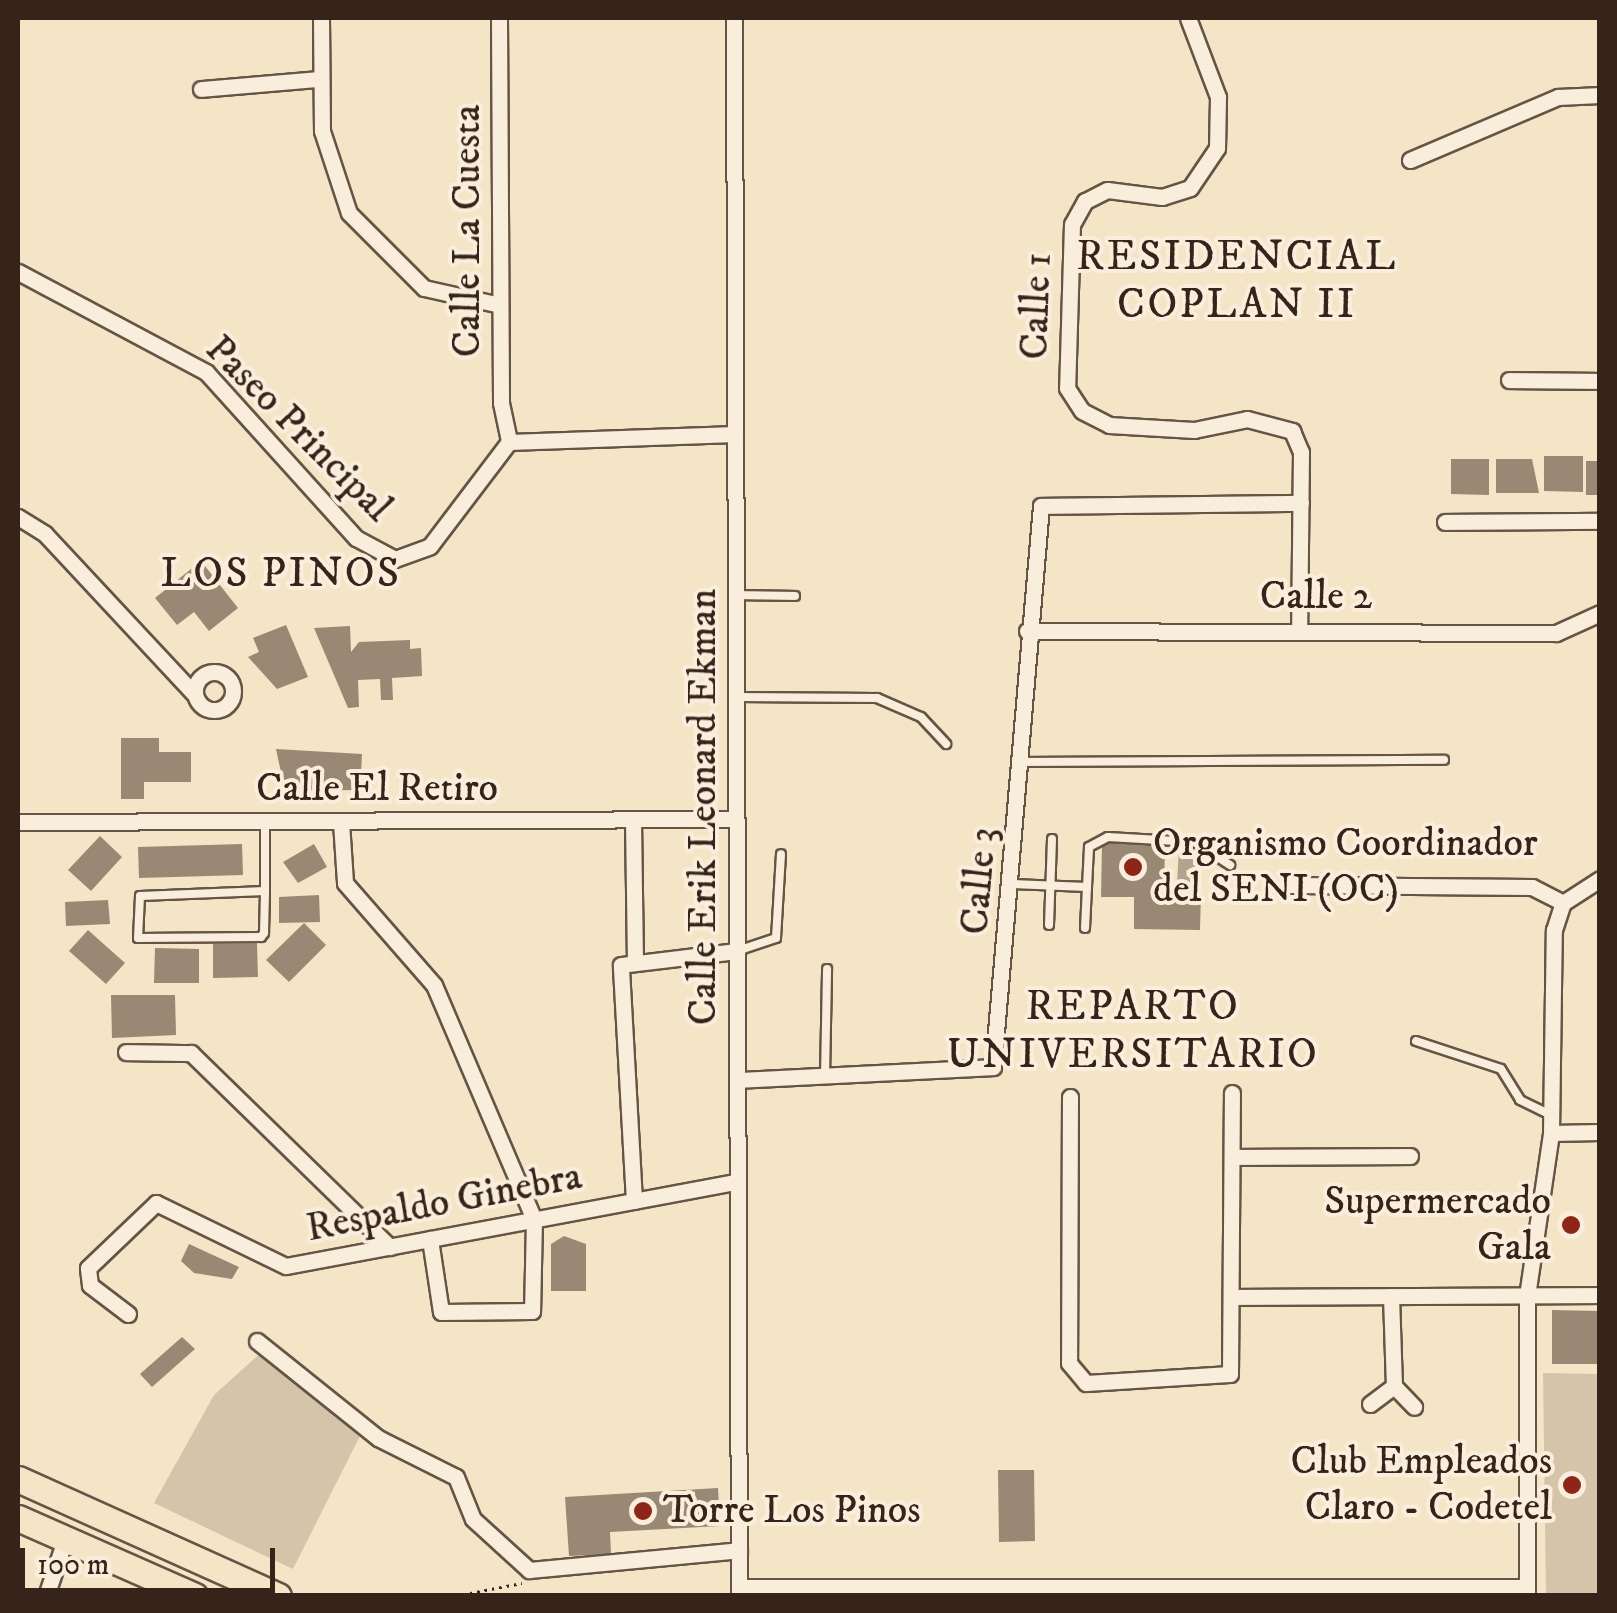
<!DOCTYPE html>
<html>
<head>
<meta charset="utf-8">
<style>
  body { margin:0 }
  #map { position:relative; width:1617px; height:1613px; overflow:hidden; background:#f4e5c7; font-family:"IM FELL DW Pica",serif }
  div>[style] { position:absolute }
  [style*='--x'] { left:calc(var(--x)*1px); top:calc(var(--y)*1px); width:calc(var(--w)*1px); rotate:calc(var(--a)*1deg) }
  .green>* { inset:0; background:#d4c4aa }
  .water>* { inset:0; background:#b3a38c }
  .building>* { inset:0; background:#998874 }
  .path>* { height:2.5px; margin-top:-1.25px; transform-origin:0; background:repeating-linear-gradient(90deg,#36241a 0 2.5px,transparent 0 7.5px) }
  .roads { filter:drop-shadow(2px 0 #665445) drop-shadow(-2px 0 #665445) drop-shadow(0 2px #665445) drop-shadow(0 -2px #665445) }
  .lane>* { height:8px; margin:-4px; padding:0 4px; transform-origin:4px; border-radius:4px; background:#f8eedb }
  .street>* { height:15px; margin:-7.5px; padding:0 7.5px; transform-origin:7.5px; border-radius:7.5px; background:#f8eedb }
  .street>.ring { margin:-7.5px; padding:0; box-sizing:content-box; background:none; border:15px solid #f8eedb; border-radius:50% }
  .primary>* { height:25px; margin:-12.5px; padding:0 12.5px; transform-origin:12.5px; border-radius:12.5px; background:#f4e5c7 }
  .dots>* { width:28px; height:28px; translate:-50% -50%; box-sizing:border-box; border:5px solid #f8eedb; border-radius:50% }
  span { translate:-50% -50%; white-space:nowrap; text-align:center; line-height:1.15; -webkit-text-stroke:8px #f8eedb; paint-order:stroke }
  .street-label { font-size:40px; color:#36241a }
  .poi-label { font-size:40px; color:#36241a }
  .left { translate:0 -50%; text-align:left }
  .right { translate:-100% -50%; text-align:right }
  .neighbourhood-label { font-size:42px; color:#36241a; letter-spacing:2.5px }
  .frame { position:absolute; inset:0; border:20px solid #36241a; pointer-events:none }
  .scale { position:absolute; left:20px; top:1548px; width:255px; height:45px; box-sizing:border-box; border:5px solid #36241a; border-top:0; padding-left:12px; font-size:30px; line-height:35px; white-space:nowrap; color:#36241a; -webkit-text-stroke:8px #f8eedb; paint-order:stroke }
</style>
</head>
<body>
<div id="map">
  <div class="green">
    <div style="clip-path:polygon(264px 1350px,363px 1430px,293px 1569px,154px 1503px,214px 1395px)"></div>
    <div style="clip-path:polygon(1543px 1373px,1599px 1374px,1599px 1595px,1546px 1595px)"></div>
  </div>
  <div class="water">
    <div style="clip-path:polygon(1179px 845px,1201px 846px,1199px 887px,1177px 886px)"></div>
  </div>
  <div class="building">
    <div style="clip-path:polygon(1544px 456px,1583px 456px,1583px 492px,1544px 491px)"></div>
    <div style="clip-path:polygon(1451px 459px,1489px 459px,1489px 495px,1451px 494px)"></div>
    <div style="clip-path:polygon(1496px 459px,1532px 459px,1539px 493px,1496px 493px)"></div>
    <div style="clip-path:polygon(1586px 461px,1600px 461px,1600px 495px,1586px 495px)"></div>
    <div style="clip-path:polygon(201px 561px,238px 608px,209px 631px,194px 612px,177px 625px,155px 598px)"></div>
    <div style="clip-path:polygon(286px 625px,308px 677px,277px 689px,248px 657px,259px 652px,253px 638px)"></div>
    <div style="clip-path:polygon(350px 626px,351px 652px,359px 642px,410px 640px,410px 649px,421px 648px,422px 676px,392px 678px,393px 700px,381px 700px,380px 679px,358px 680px,359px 707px,348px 708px,314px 628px)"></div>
    <div style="clip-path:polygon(121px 738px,159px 738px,159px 752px,191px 752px,191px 782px,144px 782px,144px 799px,121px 799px)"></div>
    <div style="clip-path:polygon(276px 749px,362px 754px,361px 773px,346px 770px,355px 790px,285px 791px)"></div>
    <div style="clip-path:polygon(100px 836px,122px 857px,91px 891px,68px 870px)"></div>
    <div style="clip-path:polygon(1102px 843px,1165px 843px,1164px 891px,1201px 892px,1200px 930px,1134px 929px,1134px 897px,1101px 897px)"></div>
    <div style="clip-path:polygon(242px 844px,243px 875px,139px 878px,138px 847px)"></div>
    <div style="clip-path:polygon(314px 844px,327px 867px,298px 883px,283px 862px)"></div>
    <div style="clip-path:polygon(319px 895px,320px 922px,279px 923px,279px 897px)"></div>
    <div style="clip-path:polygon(108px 900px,110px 924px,66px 926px,65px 902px)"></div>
    <div style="clip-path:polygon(304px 923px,326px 945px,289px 982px,266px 960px)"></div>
    <div style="clip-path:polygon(88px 930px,125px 963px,106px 984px,69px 951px)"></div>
    <div style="clip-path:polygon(257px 943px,258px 977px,213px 978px,213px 944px)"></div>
    <div style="clip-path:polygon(155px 948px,199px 949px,199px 983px,154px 983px)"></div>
    <div style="clip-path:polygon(111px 995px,175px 995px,176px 1035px,112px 1038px)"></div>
    <div style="clip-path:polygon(564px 1236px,586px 1244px,586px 1291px,551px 1291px,551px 1244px)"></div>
    <div style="clip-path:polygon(189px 1244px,239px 1267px,232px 1279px,194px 1273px,181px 1261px)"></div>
    <div style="clip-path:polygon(1552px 1310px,1600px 1311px,1600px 1364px,1552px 1364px)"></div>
    <div style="clip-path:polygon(182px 1337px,195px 1349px,152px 1387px,140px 1374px)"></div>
    <div style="clip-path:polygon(998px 1470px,1034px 1470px,1035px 1541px,999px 1542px)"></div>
    <div style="clip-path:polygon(718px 1488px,720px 1526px,610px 1532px,611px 1554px,569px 1556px,565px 1497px)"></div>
    <div style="clip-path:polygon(18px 1550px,24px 1552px,19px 1575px,18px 1575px)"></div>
  </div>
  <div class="path">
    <div style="--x:455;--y:1596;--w:68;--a:-11"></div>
  </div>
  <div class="roads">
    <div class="lane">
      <div style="--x:735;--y:595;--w:60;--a:1"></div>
      <div style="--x:736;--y:697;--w:141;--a:0.4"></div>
      <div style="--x:877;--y:698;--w:48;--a:23.4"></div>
      <div style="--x:921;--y:717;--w:37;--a:47"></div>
      <div style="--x:1022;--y:762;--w:422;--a:-0.3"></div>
      <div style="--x:1012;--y:884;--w:75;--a:2.3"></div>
      <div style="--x:1087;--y:887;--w:40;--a:-87.1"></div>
      <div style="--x:1089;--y:847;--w:21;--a:-28"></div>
      <div style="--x:1108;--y:837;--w:86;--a:3.3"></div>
      <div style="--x:1194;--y:842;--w:43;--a:32.6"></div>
      <div style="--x:265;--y:891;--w:125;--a:177.7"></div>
      <div style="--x:140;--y:896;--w:42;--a:92.7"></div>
      <div style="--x:138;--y:938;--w:123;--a:-0.5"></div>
      <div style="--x:261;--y:937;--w:5;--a:-53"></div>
      <div style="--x:264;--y:933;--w:42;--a:-88.6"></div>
      <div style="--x:265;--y:891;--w:69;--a:-90"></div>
      <div style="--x:1049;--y:925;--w:86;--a:-88"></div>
      <div style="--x:1085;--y:928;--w:41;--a:-87.2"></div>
      <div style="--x:737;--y:951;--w:41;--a:-18.4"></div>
      <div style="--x:776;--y:938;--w:84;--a:-86.6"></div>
      <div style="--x:1416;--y:1041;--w:89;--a:18.2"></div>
      <div style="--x:1501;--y:1069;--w:36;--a:58"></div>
      <div style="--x:1520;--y:1100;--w:34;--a:26"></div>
      <div style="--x:825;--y:1077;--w:108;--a:-88.9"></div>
    </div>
    <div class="street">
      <div style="--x:321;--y:18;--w:113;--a:89.5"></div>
      <div style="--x:322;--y:131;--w:86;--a:71.8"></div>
      <div style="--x:349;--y:213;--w:106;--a:45"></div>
      <div style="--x:424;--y:288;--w:78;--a:12.6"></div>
      <div style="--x:499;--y:18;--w:385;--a:89.7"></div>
      <div style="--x:501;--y:403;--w:40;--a:78"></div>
      <div style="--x:734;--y:18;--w:1578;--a:89.82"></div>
      <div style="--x:1188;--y:18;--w:85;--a:69.2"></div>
      <div style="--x:1218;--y:97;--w:51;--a:91.1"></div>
      <div style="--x:1217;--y:148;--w:48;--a:124"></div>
      <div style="--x:1190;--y:188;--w:29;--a:162"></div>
      <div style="--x:1162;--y:197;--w:55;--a:-172.7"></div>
      <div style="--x:1107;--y:190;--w:25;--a:153"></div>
      <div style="--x:1085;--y:201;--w:26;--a:119"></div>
      <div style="--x:1072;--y:224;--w:164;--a:91.7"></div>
      <div style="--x:1067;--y:388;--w:27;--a:57"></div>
      <div style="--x:1082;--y:411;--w:30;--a:27"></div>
      <div style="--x:1109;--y:425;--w:85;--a:3.4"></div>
      <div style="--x:1194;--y:430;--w:54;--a:-11.7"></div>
      <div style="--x:1247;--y:419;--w:47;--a:14.9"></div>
      <div style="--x:1292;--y:431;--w:23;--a:67"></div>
      <div style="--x:1301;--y:452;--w:177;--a:90.6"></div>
      <div style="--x:201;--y:89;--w:117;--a:-4.9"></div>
      <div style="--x:1410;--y:160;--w:161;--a:-23.1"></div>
      <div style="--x:1558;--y:97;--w:42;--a:-2.7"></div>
      <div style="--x:18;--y:272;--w:213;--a:28"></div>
      <div style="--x:206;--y:372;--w:224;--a:47.9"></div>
      <div style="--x:356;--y:538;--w:44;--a:28.3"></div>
      <div style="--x:395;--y:559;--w:37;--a:-20"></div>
      <div style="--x:430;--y:546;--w:131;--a:-52.8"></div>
      <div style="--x:509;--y:442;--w:226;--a:-2"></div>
      <div style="--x:1509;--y:380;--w:91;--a:0.6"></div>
      <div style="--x:18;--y:517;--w:32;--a:32"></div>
      <div style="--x:45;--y:534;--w:220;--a:47"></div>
      <div style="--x:1445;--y:522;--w:155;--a:-0.4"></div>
      <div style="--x:1027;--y:631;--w:529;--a:0.22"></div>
      <div style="--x:1556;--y:633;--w:48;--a:-24.4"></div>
      <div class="ring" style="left:195px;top:672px;width:23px;height:23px"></div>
      <div style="--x:633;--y:820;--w:140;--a:89.2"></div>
      <div style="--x:18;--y:822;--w:718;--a:-0.24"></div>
      <div style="--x:341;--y:822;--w:61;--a:86.2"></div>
      <div style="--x:345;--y:883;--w:135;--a:48.9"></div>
      <div style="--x:434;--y:985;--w:254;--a:66.9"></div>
      <div style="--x:534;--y:1219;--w:92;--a:91.2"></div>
      <div style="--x:532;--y:1311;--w:91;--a:179.4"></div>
      <div style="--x:441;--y:1312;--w:74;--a:-98.6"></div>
      <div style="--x:1291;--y:885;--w:241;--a:0.5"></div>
      <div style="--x:1532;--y:887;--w:35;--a:27"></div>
      <div style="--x:126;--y:1052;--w:65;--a:0.9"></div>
      <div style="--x:191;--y:1053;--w:278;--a:44.3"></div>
      <div style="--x:738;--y:1080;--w:255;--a:-2.9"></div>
      <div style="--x:993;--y:1067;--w:563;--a:-85.11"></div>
      <div style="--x:1041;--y:506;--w:260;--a:-0.7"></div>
      <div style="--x:1070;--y:1097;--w:266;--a:90.2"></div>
      <div style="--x:1069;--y:1363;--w:26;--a:50"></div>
      <div style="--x:1086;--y:1383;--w:144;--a:-3.6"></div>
      <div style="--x:1230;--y:1374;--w:281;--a:-89.6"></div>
      <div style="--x:1551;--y:1133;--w:49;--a:-1.2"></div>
      <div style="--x:1233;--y:1157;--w:177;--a:-0.3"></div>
      <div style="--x:634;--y:1201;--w:236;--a:-93.2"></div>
      <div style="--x:621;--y:965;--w:117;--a:-6.9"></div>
      <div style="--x:1391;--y:1296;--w:90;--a:88.1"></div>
      <div style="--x:1394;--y:1386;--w:29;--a:46"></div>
      <div style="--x:1233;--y:1297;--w:367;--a:-0.3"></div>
      <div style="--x:128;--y:1314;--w:48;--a:-142.7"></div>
      <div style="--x:90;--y:1285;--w:17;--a:-97"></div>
      <div style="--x:88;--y:1268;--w:94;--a:-43.7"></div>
      <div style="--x:156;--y:1203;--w:144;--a:25.9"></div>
      <div style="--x:286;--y:1266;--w:458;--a:-10.6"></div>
      <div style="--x:257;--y:1341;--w:155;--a:38.7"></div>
      <div style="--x:378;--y:1438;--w:87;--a:26.6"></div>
      <div style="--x:456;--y:1477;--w:45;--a:68"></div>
      <div style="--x:473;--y:1519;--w:76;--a:42.3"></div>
      <div style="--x:529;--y:1570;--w:211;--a:-5.4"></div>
      <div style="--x:1370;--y:1404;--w:30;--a:-37"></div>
      <div style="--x:739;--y:1587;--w:788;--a:0"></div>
      <div style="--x:46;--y:1596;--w:59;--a:-71.3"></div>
      <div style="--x:1527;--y:1596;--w:300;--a:-90"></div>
      <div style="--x:1527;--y:1296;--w:165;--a:-81.6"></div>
      <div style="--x:1551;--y:1133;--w:203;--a:-89.2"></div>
      <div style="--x:1554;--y:930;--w:28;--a:-72"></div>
      <div style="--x:1563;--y:903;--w:44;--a:-33"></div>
    </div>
    <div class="primary">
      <div style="--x:18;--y:1479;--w:285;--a:24.2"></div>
      <div style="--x:18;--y:1518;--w:193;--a:23.8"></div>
    </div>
  </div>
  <div class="dots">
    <div style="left:1133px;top:867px;background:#8f2418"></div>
    <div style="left:1571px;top:1225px;background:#8f2418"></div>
    <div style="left:1572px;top:1485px;background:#8f2418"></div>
    <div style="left:643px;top:1511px;background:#8f2418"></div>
  </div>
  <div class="street-label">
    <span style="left:468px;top:231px;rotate:-90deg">Calle La Cuesta</span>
    <span style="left:1037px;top:306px;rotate:-88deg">Calle 1</span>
    <span style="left:298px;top:429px;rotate:45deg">Paseo Principal</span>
    <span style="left:1316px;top:597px">Calle 2</span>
    <span style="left:377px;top:789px">Calle El Retiro</span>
    <span style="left:704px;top:807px;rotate:-90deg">Calle Erik Leonard Ekman</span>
    <span style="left:980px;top:881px;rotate:-85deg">Calle 3</span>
    <span style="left:444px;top:1203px;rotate:-11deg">Respaldo Ginebra</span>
  </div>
  <div class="poi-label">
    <span class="left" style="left:1153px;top:867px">Organismo Coordinador<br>del SENI (OC)</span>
    <span class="right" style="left:1551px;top:1225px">Supermercado<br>Gala</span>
    <span class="right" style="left:1552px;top:1485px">Club Empleados<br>Claro - Codetel</span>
    <span class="left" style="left:663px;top:1511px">Torre Los Pinos</span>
  </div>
  <div class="neighbourhood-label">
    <span style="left:1237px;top:281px">RESIDENCIAL<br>COPLAN II</span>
    <span style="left:281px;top:574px">LOS PINOS</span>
    <span style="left:1133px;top:1031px">REPARTO<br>UNIVERSITARIO</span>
  </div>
  <div class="frame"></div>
  <div class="scale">100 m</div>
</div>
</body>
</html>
